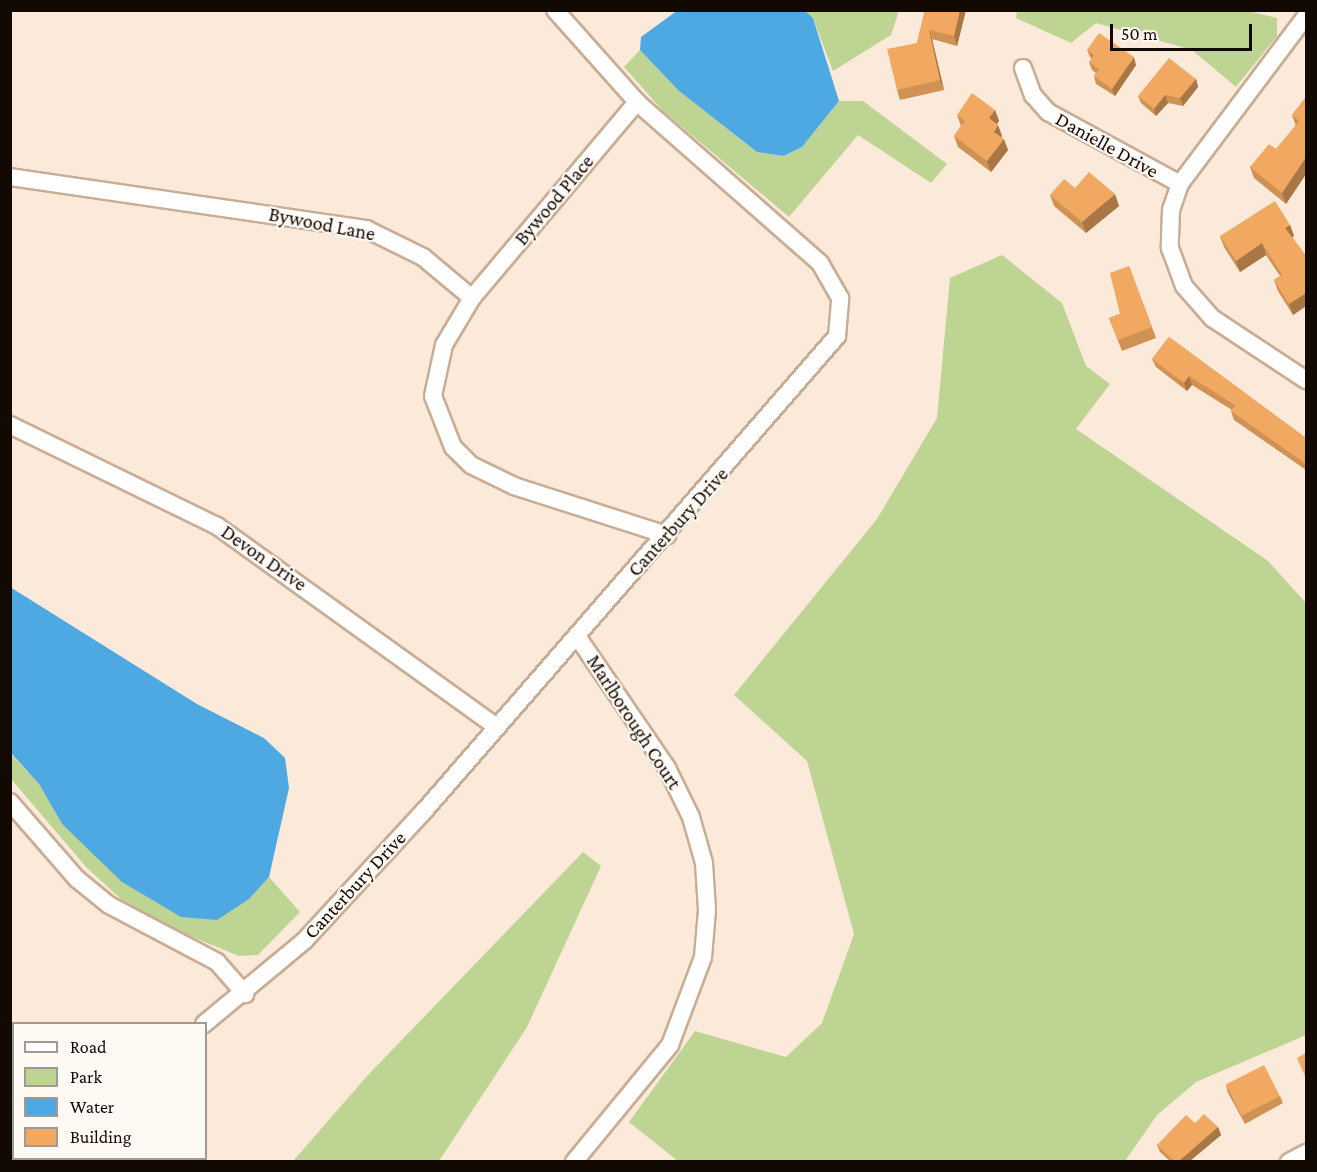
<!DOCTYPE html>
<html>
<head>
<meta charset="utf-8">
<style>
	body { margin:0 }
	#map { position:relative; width:1317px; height:1172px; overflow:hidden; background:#fbeada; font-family:"Crimson Pro",serif }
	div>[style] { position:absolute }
	.green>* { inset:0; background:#bdd493 }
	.water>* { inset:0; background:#4ea9e3 }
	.roads { filter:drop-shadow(2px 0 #c8ad94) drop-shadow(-2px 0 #c8ad94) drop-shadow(0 2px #c8ad94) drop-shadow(0 -2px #c8ad94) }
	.street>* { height:16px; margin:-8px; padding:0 8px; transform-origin:8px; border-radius:8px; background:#fff }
	.wall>* { inset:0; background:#cf9154 }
	.shaded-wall>* { inset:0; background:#a97645 }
	.building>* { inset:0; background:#f1a962; transform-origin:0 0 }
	span { translate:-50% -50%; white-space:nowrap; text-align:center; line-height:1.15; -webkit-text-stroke:4.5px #fff9f4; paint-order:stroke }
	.street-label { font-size:20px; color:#120903 }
	.frame { position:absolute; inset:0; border:12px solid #120903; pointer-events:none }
	.legend { position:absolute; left:12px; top:1022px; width:195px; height:138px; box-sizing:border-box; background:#fff9f4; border:2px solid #a09994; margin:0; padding:8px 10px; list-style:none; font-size:18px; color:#120903 }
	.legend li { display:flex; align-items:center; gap:12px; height:30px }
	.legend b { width:30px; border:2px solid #a09994 }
	.scale { position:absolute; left:1110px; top:24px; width:142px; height:27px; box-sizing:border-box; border:3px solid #120903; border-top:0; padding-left:8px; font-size:18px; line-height:21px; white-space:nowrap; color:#120903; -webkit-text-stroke:4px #fff9f4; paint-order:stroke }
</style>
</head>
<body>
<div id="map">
	<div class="green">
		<i style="clip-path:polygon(1017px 10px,1248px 11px,1277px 18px,1277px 36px,1236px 87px,1192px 50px,1096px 23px,1071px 43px,1016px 18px)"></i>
		<i style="clip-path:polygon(805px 11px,899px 11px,891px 35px,833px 71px,813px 18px)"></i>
		<i style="clip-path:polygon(640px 50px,679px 91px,757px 152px,785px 156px,802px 147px,839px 101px,863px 101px,947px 164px,931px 183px,858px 135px,789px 217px,663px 111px,624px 67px)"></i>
		<i style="clip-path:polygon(1002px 255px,1062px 303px,1086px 366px,1110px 384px,1076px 429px,1268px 561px,1306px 603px,1306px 1035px,1196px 1082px,1157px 1115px,1125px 1161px,678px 1161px,629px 1122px,695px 1031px,786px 1057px,822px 1023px,854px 934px,807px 761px,734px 695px,877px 519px,937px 418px,950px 278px)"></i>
		<i style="clip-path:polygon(10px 753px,39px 784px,62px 824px,248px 899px,269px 877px,300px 912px,258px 955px,239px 956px,178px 931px,122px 900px,87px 868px,11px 779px)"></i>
		<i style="clip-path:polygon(583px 852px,601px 866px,527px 1027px,439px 1161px,293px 1161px,368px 1075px)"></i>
	</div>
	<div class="water">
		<i style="clip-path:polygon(678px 10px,805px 11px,813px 18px,839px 101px,802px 147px,784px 156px,757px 152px,679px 91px,640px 50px,641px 37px)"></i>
		<i style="clip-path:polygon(10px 587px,197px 704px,264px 738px,285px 758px,289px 788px,269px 877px,249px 899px,217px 920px,181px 917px,122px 882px,62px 824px,39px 784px,11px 753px)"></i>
	</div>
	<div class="roads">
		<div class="street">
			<i style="left:1306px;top:16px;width:210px;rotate:126.9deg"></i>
			<i style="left:1180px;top:184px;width:28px;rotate:109deg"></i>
			<i style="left:1171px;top:210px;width:38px;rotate:92deg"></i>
			<i style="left:1170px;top:248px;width:40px;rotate:69.8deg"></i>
			<i style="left:1184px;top:286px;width:43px;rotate:48.8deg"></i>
			<i style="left:1212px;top:318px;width:113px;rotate:33.4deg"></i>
			<i style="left:1023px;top:68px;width:29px;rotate:70deg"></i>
			<i style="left:1033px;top:95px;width:23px;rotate:49deg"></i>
			<i style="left:1048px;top:112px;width:150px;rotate:28.6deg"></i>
			<i style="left:637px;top:102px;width:256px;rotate:130.1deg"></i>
			<i style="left:472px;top:298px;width:55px;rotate:120.8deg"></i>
			<i style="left:444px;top:345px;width:52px;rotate:102.2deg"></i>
			<i style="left:433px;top:396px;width:55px;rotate:68.6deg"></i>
			<i style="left:453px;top:447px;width:25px;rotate:45deg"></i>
			<i style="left:471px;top:465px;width:48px;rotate:26deg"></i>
			<i style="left:514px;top:486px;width:161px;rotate:17.8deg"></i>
			<i style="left:10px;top:177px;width:360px;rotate:8.3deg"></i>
			<i style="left:366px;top:229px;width:64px;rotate:26.2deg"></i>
			<i style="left:423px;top:257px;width:64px;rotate:39.9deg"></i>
			<i style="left:10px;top:425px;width:230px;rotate:26deg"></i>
			<i style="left:217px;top:526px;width:345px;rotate:35.7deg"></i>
			<i style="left:10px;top:802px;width:102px;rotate:49deg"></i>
			<i style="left:77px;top:879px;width:41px;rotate:39.1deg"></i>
			<i style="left:109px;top:905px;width:122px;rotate:27.8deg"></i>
			<i style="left:217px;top:962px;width:43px;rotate:48.8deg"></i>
			<i style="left:204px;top:1024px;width:131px;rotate:-39.7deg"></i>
			<i style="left:305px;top:940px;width:177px;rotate:-47.3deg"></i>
			<i style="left:425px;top:810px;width:628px;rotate:-49deg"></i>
			<i style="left:837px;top:336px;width:38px;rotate:-85deg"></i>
			<i style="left:840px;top:298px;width:40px;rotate:-119.7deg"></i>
			<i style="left:820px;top:263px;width:244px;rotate:-138.7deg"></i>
			<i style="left:637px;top:102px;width:123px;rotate:-131.7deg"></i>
			<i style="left:42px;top:1162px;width:5px;rotate:-53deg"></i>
			<i style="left:574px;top:1162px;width:151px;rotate:-50.6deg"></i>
			<i style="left:670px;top:1045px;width:94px;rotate:-69.4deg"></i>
			<i style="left:703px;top:957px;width:47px;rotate:-85.1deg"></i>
			<i style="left:707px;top:910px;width:47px;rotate:-93.7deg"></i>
			<i style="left:704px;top:863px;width:48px;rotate:-105.8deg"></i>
			<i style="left:691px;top:817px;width:55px;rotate:-116.1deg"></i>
			<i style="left:667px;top:768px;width:160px;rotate:-124.3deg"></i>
			<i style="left:1289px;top:1162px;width:19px;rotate:-28deg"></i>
		</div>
	</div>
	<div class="wall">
		<i style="clip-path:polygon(925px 10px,966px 10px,957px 46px,932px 39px,944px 90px,900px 100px,897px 90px,917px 43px)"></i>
		<i style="clip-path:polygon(1087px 50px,1136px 65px,1115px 96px,1096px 84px,1094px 76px,1096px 73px,1092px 70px,1089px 62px,1092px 59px,1090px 57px)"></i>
		<i style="clip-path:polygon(1196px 79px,1198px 87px,1183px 106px,1168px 103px,1156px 116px,1141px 103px,1138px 96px)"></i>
		<i style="clip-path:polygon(1306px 97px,1306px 174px,1286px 204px,1254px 178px,1250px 167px,1276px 149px,1296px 126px,1292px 115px)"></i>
		<i style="clip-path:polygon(995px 110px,999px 121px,997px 124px,1002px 136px,1001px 138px,1008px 150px,991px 172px,958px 147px,954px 136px,961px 126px,957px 115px)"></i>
		<i style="clip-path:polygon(1075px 188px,1119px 206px,1086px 233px,1054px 206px,1050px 195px)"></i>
		<i style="clip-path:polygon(1290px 225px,1294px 236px,1292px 237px,1306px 256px,1306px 306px,1293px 315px,1278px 291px,1274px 280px,1280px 276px,1266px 255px,1240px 272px,1224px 247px,1220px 236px)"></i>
		<i style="clip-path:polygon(1129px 266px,1156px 338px,1122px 351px,1109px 318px,1120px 314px)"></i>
		<i style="clip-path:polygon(1169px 337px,1306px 438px,1306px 470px,1234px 420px,1231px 411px,1232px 410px,1192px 385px,1187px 391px,1156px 367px,1152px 359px)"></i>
		<i style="clip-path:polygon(1226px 1085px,1280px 1096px,1283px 1103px,1245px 1124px,1228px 1093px)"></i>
		<i style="clip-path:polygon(1195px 1123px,1218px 1127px,1221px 1135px,1190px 1161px,1170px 1161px,1160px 1152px,1157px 1145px)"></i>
	</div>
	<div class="shaded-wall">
		<i style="clip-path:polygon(960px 10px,966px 10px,957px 46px,954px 36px)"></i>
		<i style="clip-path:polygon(929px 30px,932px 39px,944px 90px,940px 80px)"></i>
		<i style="clip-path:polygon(1134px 57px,1136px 65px,1115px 96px,1112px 89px)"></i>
		<i style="clip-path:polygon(1196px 79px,1198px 87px,1183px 106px,1180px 98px)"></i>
		<i style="clip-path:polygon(1165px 95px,1168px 103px,1156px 116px,1154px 109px)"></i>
		<i style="clip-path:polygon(995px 110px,999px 121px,993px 129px,989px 118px)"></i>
		<i style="clip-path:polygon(998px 125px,1002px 136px,998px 143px,994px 132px)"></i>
		<i style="clip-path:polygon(1004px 139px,1008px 150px,991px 172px,987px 161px)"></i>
		<i style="clip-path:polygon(1306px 157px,1306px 174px,1286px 204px,1282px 193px)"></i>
		<i style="clip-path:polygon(1115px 194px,1119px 206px,1086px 233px,1082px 222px)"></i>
		<i style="clip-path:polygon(1290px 225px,1294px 236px,1289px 239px,1285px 228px)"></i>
		<i style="clip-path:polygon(1262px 243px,1266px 255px,1240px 272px,1236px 261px)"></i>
		<i style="clip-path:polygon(1306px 293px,1306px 306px,1293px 315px,1289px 304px)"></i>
		<i style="clip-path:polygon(1189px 376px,1192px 385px,1187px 391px,1184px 383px)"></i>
		<i style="clip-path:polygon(1218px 1127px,1221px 1135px,1190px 1161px,1179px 1161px)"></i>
	</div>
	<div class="building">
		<i style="clip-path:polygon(925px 10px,960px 10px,954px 36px,929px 30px,940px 80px,897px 90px,887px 49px,917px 43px)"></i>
		<i style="clip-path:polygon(1099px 33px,1134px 57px,1112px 89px,1094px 76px,1099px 69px,1089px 62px,1094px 55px,1087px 50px)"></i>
		<i style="clip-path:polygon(1169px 58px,1196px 79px,1180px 98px,1165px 95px,1154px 109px,1138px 96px)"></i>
		<i style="clip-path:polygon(972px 93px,995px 110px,989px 118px,998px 125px,994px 132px,1004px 139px,987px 161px,954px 136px,965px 121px,957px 115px)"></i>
		<i style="clip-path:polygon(1306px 97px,1306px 157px,1282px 193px,1250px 167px,1269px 144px,1276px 149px,1299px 121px,1292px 115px)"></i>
		<i style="clip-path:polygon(1089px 172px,1115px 194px,1082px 222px,1050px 195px,1064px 179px,1075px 188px)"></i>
		<i style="clip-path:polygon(1275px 201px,1290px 225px,1285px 228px,1306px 256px,1306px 293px,1289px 304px,1274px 280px,1282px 275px,1262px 243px,1236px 261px,1220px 236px)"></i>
		<i style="clip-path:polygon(1129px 266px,1152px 327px,1118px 340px,1109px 318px,1120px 314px,1110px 273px)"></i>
		<i style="clip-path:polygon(1169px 337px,1306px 438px,1306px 464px,1231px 411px,1235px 405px,1189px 376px,1184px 383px,1152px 359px)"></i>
		<i style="clip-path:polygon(1306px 1053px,1306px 1075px,1305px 1076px,1297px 1058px)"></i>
		<i style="left:1264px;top:1065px;width:35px;height:43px;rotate:63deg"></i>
		<i style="clip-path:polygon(1204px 1114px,1218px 1127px,1179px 1161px,1174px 1161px,1157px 1145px,1186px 1115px,1195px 1123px)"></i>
	</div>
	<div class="street-label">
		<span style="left:1107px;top:145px;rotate:29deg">Danielle Drive</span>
		<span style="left:554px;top:200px;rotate:-50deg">Bywood Place</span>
		<span style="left:322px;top:224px;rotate:11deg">Bywood Lane</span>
		<span style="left:678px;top:522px;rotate:-48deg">Canterbury Drive</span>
		<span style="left:264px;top:558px;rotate:35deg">Devon Drive</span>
		<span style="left:634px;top:722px;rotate:57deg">Marlborough Court</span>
		<span style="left:355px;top:885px;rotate:-47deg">Canterbury Drive</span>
	</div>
	<div class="frame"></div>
	<ul class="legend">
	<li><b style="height:8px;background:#fff"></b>Road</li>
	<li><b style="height:16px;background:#bdd493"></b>Park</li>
	<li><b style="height:16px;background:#4ea9e3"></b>Water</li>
	<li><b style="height:16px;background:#f1a962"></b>Building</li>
	</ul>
	<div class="scale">50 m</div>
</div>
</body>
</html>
